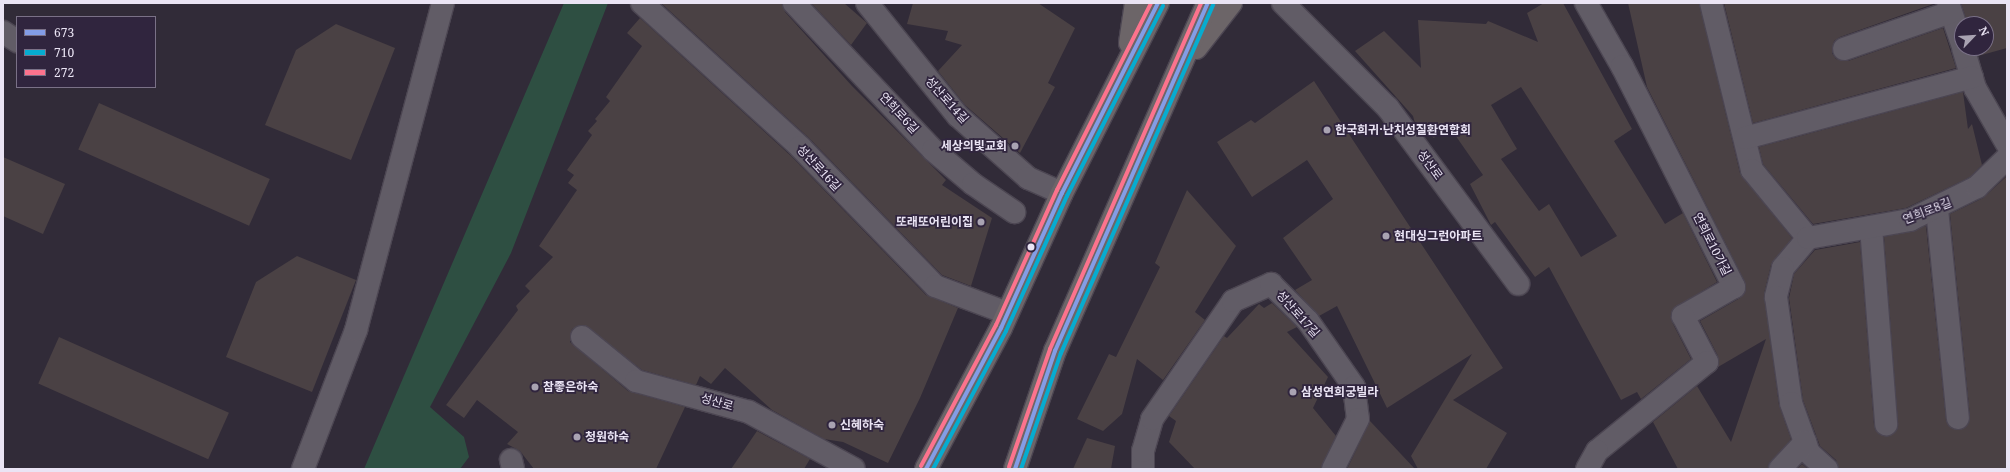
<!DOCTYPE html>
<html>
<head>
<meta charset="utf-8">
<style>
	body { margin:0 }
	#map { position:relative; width:2010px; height:472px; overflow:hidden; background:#312b38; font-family:"Noto Serif","Noto Sans KR",serif }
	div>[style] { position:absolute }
	.green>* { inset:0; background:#2e4f42 }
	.building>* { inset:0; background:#4a4144; transform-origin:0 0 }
	.roads { filter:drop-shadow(1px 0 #4c4652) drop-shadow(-1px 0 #4c4652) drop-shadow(0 1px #4c4652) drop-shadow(0 -1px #4c4652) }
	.minor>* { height:22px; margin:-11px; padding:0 11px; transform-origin:11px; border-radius:11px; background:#615c66 }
	.major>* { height:22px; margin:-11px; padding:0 11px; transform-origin:11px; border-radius:11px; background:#6c6568 }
	.bus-1>* { height:4px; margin:-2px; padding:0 2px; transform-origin:2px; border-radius:2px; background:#839de6 }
	.bus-2>* { height:4px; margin:-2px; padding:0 2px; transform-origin:2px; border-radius:2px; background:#06acd0 }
	.bus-3>* { height:4px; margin:-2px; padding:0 2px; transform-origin:2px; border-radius:2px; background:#fc738d }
	.dots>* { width:11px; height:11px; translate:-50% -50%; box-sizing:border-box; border:2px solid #30253e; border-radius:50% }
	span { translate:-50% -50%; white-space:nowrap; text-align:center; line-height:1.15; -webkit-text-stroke:3.5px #30253e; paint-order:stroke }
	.street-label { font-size:12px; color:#eae4f4 }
	.poi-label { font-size:12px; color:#eae4f4; font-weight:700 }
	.left { translate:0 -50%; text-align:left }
	.right { translate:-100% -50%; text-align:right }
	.frame { position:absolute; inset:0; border:4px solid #eae4f4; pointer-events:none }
	.legend { position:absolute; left:16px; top:16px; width:140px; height:72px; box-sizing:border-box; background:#30253e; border:1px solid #7a7187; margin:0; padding:5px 7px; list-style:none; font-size:12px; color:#eae4f4 }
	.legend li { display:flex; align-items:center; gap:8px; height:20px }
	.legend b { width:20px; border:1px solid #7a7187 }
	.north { position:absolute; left:1954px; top:16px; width:40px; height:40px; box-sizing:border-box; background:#30253e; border:1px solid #7a7187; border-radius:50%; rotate:65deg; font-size:11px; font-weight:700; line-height:16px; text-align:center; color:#eae4f4 }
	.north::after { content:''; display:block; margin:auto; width:14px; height:18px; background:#a9a3b2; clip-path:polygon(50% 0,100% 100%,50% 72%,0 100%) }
</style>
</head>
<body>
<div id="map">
	<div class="green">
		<i style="clip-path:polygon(564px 3px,608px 3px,511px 253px,430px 407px,464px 437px,469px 457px,460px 469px,364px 469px)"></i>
	</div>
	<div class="building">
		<i style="clip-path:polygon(661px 3px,782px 3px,785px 12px,852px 86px,946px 180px,942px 185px,992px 218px,971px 286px,942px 275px,809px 138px)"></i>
		<i style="clip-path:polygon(811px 3px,844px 3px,867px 23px,851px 45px)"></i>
		<i style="clip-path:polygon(913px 3px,1038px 3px,1075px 28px,1048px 83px,1055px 87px,1020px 153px,965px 105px,938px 71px,962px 45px,945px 40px,948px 31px,907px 24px)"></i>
		<i style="clip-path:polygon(evenodd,1544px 3px,1563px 3px,1632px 129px,1614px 141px,1665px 224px,1683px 213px,1717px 282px,1673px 309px,1672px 322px,1691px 359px,1641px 399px,1637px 392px,1621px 400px,1549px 267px,1535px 277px,1495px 222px,1491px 225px,1470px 184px,1483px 175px,1446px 122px,1434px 138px,1415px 123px,1413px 116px,1355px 51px,1384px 31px,1421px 68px,1418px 20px,1486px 24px,1488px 21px,1538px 42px,1527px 13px,1544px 3px,1521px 87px,1617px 236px,1581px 257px,1549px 204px,1539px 211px,1501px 159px,1517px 149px,1491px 105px,1521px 87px)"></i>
		<i style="clip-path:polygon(1628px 3px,1699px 3px,1740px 173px,1792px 238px,1771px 265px,1764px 294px,1779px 405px,1791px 439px,1768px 469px,1678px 469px,1653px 422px,1697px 386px,1731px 442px,1766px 339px,1718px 367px,1718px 356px,1700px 321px,1740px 298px,1745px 293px,1745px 282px,1647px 87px)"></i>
		<i style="clip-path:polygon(1724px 3px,1936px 3px,1840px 37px,1834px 41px,1832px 53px,1836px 59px,1848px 61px,1943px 28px,1956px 68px,1753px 123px)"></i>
		<i style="clip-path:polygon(1961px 3px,2007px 3px,2007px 48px,1978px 56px,1976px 48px,1986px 48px,1986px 24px,1968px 24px)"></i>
		<i style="clip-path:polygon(640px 18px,791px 156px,926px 295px,958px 308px,920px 398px,888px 463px,843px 442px,824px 439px,772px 410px,725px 368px,711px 384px,700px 376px,696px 385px,642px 370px,584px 325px,572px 329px,570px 342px,628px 391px,685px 407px,656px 469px,534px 469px,520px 451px,507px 444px,518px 432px,477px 400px,464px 418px,446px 405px,518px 310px,516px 306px,530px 291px,525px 286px,553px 257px,539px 246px,577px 190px,568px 183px,574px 175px,567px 170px,592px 135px,588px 131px,597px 121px,595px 119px,610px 101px,606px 97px,642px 46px,627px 33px)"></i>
		<i style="clip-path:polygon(336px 24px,395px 48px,351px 160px,265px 125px,296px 50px)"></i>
		<i style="clip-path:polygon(1314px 81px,1503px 368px,1453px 400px,1507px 433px,1486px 469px,1418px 469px,1411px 456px,1472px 354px,1387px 408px,1337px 306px,1319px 316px,1295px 290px,1312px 280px,1283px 238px,1333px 199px,1307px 160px,1252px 197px,1217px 142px,1251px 120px,1255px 123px)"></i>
		<i style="clip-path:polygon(1963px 92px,1968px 129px,1972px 124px,1982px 165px,1970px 177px,1906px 208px,1813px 224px,1763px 164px,1759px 147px)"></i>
		<i style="left:99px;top:103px;width:187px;height:51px;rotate:24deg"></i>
		<i style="clip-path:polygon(3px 157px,65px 184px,43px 234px,3px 216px)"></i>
		<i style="clip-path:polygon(2007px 176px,2007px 469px,1839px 469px,1836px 460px,1820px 446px,1803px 400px,1789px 298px,1794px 274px,1815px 250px,1860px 242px,1874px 425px,1880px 435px,1893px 434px,1898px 423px,1884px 237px,1926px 226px,1946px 419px,1953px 429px,1965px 428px,1970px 417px,1950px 214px,1983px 198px)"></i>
		<i style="clip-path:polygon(1187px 190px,1236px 246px,1195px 312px,1205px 320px,1163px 380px,1137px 359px,1122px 414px,1103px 431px,1077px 419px,1109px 354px,1116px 357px,1160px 267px,1155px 263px)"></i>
		<i style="clip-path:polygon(297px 256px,356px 280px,312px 392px,226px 357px,256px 282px)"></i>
		<i style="clip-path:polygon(1272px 303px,1297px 327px,1287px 332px,1328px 377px,1313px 408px,1336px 436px,1321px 469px,1195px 469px,1169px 442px,1176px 421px,1169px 416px,1224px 336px,1227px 338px,1259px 304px,1264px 308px)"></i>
		<i style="left:59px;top:337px;width:186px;height:51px;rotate:24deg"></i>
		<i style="clip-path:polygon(1370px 421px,1415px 469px,1347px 469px)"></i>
		<i style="clip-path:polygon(757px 431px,810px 459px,804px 469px,731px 469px)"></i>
		<i style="clip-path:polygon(1087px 438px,1115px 446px,1111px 469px,1073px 469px)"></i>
		<i style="clip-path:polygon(1802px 464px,1808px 469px,1797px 469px)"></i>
	</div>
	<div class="roads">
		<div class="minor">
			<i style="left:642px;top:3px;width:214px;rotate:42.3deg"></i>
			<i style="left:800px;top:147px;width:194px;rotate:45.8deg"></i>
			<i style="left:935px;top:286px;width:77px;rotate:20.6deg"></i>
			<i style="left:794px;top:3px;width:202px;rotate:46.6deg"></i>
			<i style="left:933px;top:150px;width:52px;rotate:40.4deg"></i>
			<i style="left:973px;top:184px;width:50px;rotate:34.3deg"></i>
			<i style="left:867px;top:3px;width:145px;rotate:51.2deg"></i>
			<i style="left:958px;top:116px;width:94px;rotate:41.5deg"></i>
			<i style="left:1028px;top:178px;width:37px;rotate:24deg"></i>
			<i style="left:1283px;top:3px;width:148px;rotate:45deg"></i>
			<i style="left:1388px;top:108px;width:219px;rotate:53.5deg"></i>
			<i style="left:1586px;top:3px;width:73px;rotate:60.3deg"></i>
			<i style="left:1622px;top:66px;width:248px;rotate:63.1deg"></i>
			<i style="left:1734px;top:287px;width:59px;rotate:150.4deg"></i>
			<i style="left:1683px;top:316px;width:52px;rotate:62.4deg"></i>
			<i style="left:1707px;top:362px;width:141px;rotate:141deg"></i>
			<i style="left:1597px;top:451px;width:21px;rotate:119deg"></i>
			<i style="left:1711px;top:3px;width:172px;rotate:76.2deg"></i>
			<i style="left:1752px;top:170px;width:88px;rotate:50.5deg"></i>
			<i style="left:1948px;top:3px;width:43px;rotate:71.1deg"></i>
			<i style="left:3px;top:32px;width:17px;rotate:33deg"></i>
			<i style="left:1963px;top:48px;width:42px;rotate:73.3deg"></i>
			<i style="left:1975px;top:88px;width:64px;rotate:60.3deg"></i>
			<i style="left:1844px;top:49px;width:113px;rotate:-19.1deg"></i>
			<i style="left:1745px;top:138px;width:235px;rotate:-15deg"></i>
			<i style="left:1937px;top:209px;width:210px;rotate:84.3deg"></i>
			<i style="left:1871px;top:227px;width:198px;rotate:85.6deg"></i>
			<i style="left:1808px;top:238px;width:39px;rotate:130deg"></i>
			<i style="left:1783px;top:268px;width:30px;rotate:104deg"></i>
			<i style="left:1776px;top:297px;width:107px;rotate:81.9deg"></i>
			<i style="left:1791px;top:403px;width:53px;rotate:70.2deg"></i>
			<i style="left:1809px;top:453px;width:24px;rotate:42deg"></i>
			<i style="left:1808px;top:238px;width:104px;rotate:-10deg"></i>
			<i style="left:1910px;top:220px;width:75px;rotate:-26.2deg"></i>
			<i style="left:1977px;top:187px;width:42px;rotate:-44deg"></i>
			<i style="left:582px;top:337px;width:70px;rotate:39.2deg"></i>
			<i style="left:636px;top:381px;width:117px;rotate:15.3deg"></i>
			<i style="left:749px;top:412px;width:119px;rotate:28.5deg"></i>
			<i style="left:511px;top:460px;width:9px;rotate:77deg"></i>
			<i style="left:303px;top:469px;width:149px;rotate:-69.1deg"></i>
			<i style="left:356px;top:330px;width:338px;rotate:-75.1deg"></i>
			<i style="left:1143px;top:469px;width:18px;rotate:-90deg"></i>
			<i style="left:1143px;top:451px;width:33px;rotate:-74deg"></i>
			<i style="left:1152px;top:419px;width:143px;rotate:-55.5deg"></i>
			<i style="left:1233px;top:301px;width:42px;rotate:-24.1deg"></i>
			<i style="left:1271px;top:284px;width:52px;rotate:45deg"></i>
			<i style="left:1308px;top:321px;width:80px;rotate:55.1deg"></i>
			<i style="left:1354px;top:387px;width:32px;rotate:83deg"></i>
			<i style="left:1358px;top:419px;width:56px;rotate:116.6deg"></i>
			<i style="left:1780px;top:469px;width:37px;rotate:-47deg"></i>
		</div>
		<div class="major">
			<i style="left:1130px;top:43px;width:40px;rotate:-81.5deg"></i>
			<i style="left:1196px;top:48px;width:57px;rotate:-52.1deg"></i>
			<i style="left:926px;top:469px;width:160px;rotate:-62deg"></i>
			<i style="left:1001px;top:328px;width:148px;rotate:-65.7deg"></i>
			<i style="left:1062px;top:193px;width:213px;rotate:-63.2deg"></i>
			<i style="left:1015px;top:469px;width:125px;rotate:-71.3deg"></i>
			<i style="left:1055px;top:351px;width:380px;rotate:-66.3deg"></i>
		</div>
	</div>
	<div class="bus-1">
		<i style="left:926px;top:469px;width:160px;rotate:-62deg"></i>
		<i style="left:1001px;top:328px;width:148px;rotate:-65.7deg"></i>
		<i style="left:1062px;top:193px;width:213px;rotate:-63.2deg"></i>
		<i style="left:1015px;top:469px;width:125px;rotate:-71.3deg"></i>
		<i style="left:1055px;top:351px;width:380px;rotate:-66.3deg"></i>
	</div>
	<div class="bus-2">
		<i style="left:933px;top:469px;width:156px;rotate:-62.1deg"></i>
		<i style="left:1006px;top:331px;width:148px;rotate:-65.7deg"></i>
		<i style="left:1067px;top:196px;width:213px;rotate:-63.2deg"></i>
		<i style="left:1021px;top:469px;width:123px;rotate:-71deg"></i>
		<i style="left:1061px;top:353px;width:380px;rotate:-66.4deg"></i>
	</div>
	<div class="bus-3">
		<i style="left:921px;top:466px;width:160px;rotate:-62deg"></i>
		<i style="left:996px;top:325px;width:148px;rotate:-65.7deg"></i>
		<i style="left:1057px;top:190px;width:209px;rotate:-63.3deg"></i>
		<i style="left:1009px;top:467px;width:125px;rotate:-70.8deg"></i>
		<i style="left:1050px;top:349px;width:378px;rotate:-66.4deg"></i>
	</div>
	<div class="dots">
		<i style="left:1327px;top:130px;background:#a9a3b2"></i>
		<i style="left:1015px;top:146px;background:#a9a3b2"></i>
		<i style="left:981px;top:222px;background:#a9a3b2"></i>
		<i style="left:1386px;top:236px;background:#a9a3b2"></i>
		<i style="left:1031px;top:247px;background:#eae4f4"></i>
		<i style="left:535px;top:387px;background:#a9a3b2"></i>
		<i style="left:1293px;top:392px;background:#a9a3b2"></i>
		<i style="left:832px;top:425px;background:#a9a3b2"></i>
		<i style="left:577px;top:437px;background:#a9a3b2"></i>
	</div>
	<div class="street-label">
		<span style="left:947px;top:100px;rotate:48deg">성산로14길</span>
		<span style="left:899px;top:113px;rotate:47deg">연희로6길</span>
		<span style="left:1430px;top:165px;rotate:54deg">성산로</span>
		<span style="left:819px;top:168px;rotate:47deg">성산로16길</span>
		<span style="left:1927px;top:211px;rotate:-21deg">연희로8길</span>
		<span style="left:1712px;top:244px;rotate:63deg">연희로10가길</span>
		<span style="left:1298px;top:314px;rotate:48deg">성산로17길</span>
		<span style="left:717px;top:402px;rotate:16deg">성산로</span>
	</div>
	<div class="poi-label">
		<span class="left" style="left:1335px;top:130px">한국희귀·난치성질환연합회</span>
		<span class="right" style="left:1007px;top:146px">세상의빛교회</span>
		<span class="right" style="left:973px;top:222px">또래또어린이집</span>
		<span class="left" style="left:1394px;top:236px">현대싱그런아파트</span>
		<span class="left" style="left:543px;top:387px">참좋은하숙</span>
		<span class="left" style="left:1301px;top:392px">삼성연희궁빌라</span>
		<span class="left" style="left:840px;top:425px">신혜하숙</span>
		<span class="left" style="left:585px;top:437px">청원하숙</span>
	</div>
	<div class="frame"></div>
	<ul class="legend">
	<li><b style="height:5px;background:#839de6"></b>673</li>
	<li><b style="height:5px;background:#06acd0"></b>710</li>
	<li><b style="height:5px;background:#fc738d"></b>272</li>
	</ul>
	<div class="north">N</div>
</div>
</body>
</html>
